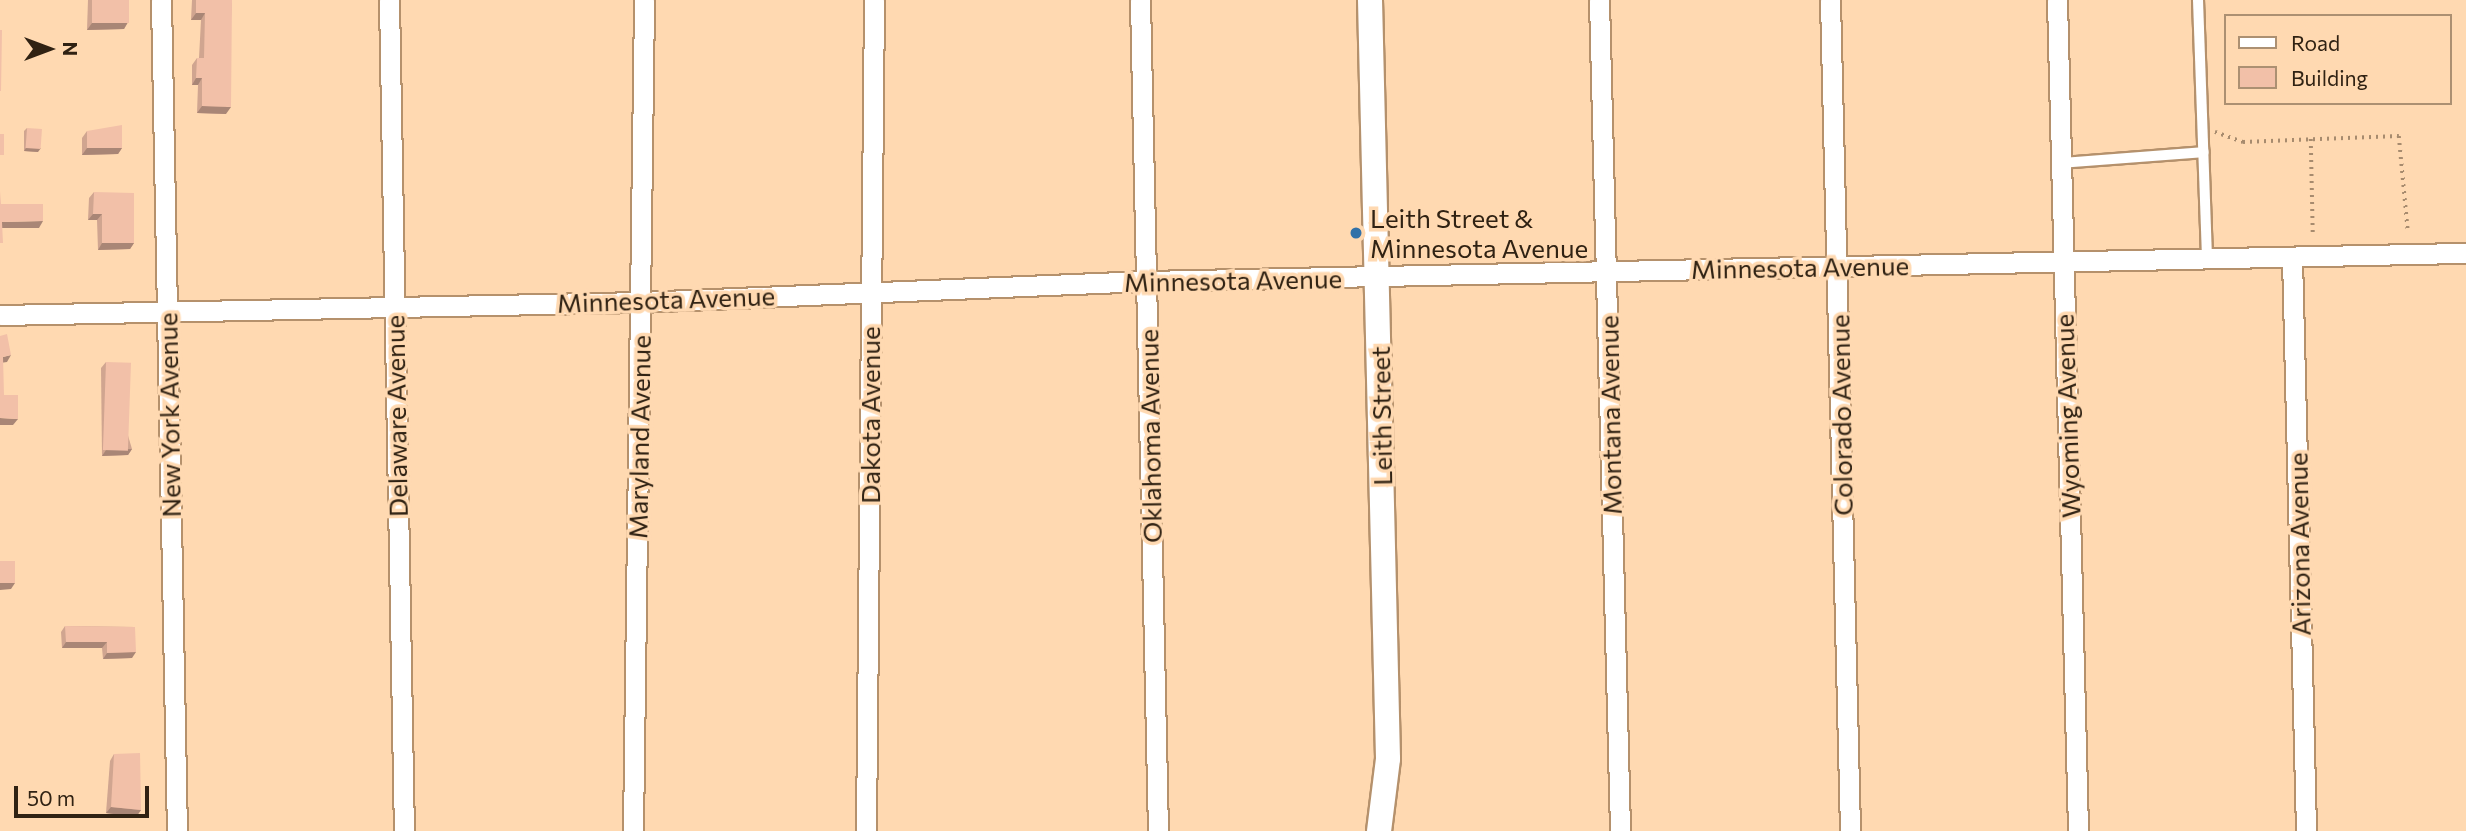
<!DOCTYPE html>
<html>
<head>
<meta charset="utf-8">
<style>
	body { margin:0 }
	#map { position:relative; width:2466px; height:831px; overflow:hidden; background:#ffd9b1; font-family:Commissioner,sans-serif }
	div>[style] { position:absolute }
	.path>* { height:3.5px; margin-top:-1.75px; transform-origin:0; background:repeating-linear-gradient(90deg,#a78b6e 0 2px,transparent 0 7px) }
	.roads { filter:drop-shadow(2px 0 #b5916c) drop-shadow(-2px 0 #b5916c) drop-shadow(0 2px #b5916c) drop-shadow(0 -2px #b5916c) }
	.service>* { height:10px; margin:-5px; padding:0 5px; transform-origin:5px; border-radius:5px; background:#fff }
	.minor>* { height:19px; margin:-9.5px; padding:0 9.5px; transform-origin:9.5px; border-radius:9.5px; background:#fff }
	.tertiary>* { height:24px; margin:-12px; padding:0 12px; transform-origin:12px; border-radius:12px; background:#fff }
	.wall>* { inset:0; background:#d0a590 }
	.shaded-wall>* { inset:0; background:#a98676 }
	.building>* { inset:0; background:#f2c0a8; transform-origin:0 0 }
	.dots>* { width:19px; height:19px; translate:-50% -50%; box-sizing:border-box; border:4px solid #ffd9b1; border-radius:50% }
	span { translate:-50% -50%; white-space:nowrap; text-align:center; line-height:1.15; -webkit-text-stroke:7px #ffd9b1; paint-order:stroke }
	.poi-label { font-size:26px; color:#302213 }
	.left { translate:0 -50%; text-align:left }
	.street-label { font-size:26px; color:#302213 }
	.legend { position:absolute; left:2224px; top:14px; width:228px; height:91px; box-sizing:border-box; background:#ffd9b1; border:2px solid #ac9072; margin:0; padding:9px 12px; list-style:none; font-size:21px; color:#302213 }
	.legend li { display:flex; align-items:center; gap:14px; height:35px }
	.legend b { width:35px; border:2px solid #ac9072 }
	.north { position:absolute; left:14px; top:14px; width:70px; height:70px; -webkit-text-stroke:5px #ffd9b1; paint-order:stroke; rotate:90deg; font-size:19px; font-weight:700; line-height:28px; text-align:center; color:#302213 }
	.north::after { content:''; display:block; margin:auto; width:24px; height:32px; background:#302213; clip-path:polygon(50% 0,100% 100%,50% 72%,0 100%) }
	.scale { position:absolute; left:14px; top:786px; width:135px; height:32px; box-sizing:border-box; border:4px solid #302213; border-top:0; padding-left:9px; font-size:21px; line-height:24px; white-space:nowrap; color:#302213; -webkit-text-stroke:5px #ffd9b1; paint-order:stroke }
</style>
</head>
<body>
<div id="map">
	<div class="path">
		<i style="left:2215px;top:132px;width:30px;rotate:20deg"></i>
		<i style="left:2243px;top:142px;width:156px;rotate:-2.2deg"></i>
		<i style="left:2399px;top:136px;width:95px;rotate:84.6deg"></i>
		<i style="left:2311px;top:139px;width:94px;rotate:88.8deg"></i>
	</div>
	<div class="roads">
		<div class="service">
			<i style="left:2198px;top:0;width:257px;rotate:88deg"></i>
			<i style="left:2061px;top:163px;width:143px;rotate:-4.4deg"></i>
		</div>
		<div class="minor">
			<i style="left:161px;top:0;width:831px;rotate:88.9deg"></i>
			<i style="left:389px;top:0;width:831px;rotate:88.97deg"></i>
			<i style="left:1140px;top:0;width:831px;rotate:88.76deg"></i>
			<i style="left:1599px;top:0;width:831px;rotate:88.55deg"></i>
			<i style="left:1830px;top:0;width:831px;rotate:88.62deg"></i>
			<i style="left:2057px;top:0;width:831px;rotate:88.55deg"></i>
			<i style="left:2292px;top:257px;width:574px;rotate:88.6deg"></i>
			<i style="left:0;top:315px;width:640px;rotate:-1.16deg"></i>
			<i style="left:640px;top:302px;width:506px;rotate:-2.38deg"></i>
			<i style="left:1146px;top:281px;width:1320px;rotate:-1.22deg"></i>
			<i style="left:633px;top:831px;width:831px;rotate:-89.24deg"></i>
			<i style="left:866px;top:831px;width:831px;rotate:-89.45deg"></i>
		</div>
		<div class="tertiary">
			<i style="left:1370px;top:0;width:759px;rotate:88.64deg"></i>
			<i style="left:1388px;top:759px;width:73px;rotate:97.1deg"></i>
		</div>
	</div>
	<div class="wall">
		<i style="clip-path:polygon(88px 0,129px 0,128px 22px,124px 29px,87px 30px)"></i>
		<i style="clip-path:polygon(192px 0,232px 0,226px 114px,197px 113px,198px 85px,192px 85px,192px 65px,197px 58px,199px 58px,201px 20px,191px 20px)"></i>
		<i style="clip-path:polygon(27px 128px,38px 152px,24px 151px,24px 131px)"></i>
		<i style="clip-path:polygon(87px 131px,122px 148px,118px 154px,82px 155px,82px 138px)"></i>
		<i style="clip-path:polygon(94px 192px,134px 243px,130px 249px,98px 250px,97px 220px,88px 220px,89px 198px)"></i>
		<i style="clip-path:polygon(106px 362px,132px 449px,128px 455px,102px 456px,101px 368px)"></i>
		<i style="clip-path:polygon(65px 626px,135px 627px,132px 658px,103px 659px,102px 648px,62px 648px,61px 632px)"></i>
		<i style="clip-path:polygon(114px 754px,141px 810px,136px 817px,106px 813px,110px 761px)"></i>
	</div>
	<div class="shaded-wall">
		<i style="clip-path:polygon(196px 13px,205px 13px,201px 20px,191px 20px)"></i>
		<i style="clip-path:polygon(128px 22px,124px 29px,87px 30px,92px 23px)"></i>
		<i style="clip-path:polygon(196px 78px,202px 78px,198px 85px,192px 85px)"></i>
		<i style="clip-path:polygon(202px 106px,231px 107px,226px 114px,197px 113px)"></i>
		<i style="clip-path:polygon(26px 148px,41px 148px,38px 152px,24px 151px)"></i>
		<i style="clip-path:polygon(87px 148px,122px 148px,118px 154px,82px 155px)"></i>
		<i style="clip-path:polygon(93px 214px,102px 214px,97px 220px,88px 220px)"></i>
		<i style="clip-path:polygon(43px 221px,39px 228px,0 228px,2px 222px)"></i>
		<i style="clip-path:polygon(102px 243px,134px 243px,130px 249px,98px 250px)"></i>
		<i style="clip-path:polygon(11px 355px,7px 362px,0 363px,3px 357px)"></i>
		<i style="clip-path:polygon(0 418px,18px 419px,13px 425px,0 425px)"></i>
		<i style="clip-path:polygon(132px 449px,128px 455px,102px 456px,106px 450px)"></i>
		<i style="clip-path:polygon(0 583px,15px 583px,11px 589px,0 590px)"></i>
		<i style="clip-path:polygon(66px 642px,107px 642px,102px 648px,62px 648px)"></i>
		<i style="clip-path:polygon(136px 652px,132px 658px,103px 659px,107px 653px)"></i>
		<i style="clip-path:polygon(111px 807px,141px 810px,136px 817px,106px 813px)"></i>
	</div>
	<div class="building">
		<i style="left:92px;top:0;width:37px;height:23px"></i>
		<i style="clip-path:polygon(196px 0,232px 0,231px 107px,202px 106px,202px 78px,196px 78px,197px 58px,204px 58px,205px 13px,196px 13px)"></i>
		<i style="clip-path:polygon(0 30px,2px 30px,1px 91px,0 91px)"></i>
		<i style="clip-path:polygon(122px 125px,122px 148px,87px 148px,87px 131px)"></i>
		<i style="left:27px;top:128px;width:15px;height:20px;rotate:4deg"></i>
		<i style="left:0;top:134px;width:4px;height:21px"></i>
		<i style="clip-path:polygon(0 191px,1px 204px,43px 204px,43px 221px,2px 222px,3px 243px,0 243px)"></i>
		<i style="clip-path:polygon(94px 192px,134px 193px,134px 243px,102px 243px,102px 214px,93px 214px)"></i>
		<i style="clip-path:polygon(7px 334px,11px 355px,3px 357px,4px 395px,18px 395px,18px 419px,0 418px,0 336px)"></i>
		<i style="left:106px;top:362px;width:25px;height:88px;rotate:2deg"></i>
		<i style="left:15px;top:561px;width:22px;height:15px;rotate:90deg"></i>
		<i style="clip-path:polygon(65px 626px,135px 627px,136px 652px,107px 653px,107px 642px,66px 642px)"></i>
		<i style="clip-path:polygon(140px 753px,141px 810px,111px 807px,114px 754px)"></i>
	</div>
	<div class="dots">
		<i style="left:1356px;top:233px;background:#3171a8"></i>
	</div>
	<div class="poi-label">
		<span class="left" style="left:1370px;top:233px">Leith Street &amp;<br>Minnesota Avenue</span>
	</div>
	<div class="street-label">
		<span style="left:1800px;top:267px;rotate:-1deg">Minnesota Avenue</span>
		<span style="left:1233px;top:280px;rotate:-1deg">Minnesota Avenue</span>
		<span style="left:666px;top:299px;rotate:-2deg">Minnesota Avenue</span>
		<span style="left:169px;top:415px;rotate:-91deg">New York Avenue</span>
		<span style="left:870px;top:415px;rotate:-90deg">Dakota Avenue</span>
		<span style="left:1610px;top:415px;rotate:-91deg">Montana Avenue</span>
		<span style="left:1841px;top:415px;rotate:-91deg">Colorado Avenue</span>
		<span style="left:396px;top:416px;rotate:-91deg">Delaware Avenue</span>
		<span style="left:1381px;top:416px;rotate:-91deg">Leith Street</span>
		<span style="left:2067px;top:416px;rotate:-92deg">Wyoming Avenue</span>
		<span style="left:1150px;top:436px;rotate:-91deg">Oklahoma Avenue</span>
		<span style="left:639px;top:437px;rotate:-89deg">Maryland Avenue</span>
		<span style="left:2299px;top:544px;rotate:-91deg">Arizona Avenue</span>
	</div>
	<ul class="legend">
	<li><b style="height:9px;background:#fff"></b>Road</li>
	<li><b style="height:19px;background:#f2c0a8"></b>Building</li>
	</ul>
	<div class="north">N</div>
	<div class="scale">50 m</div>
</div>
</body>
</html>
